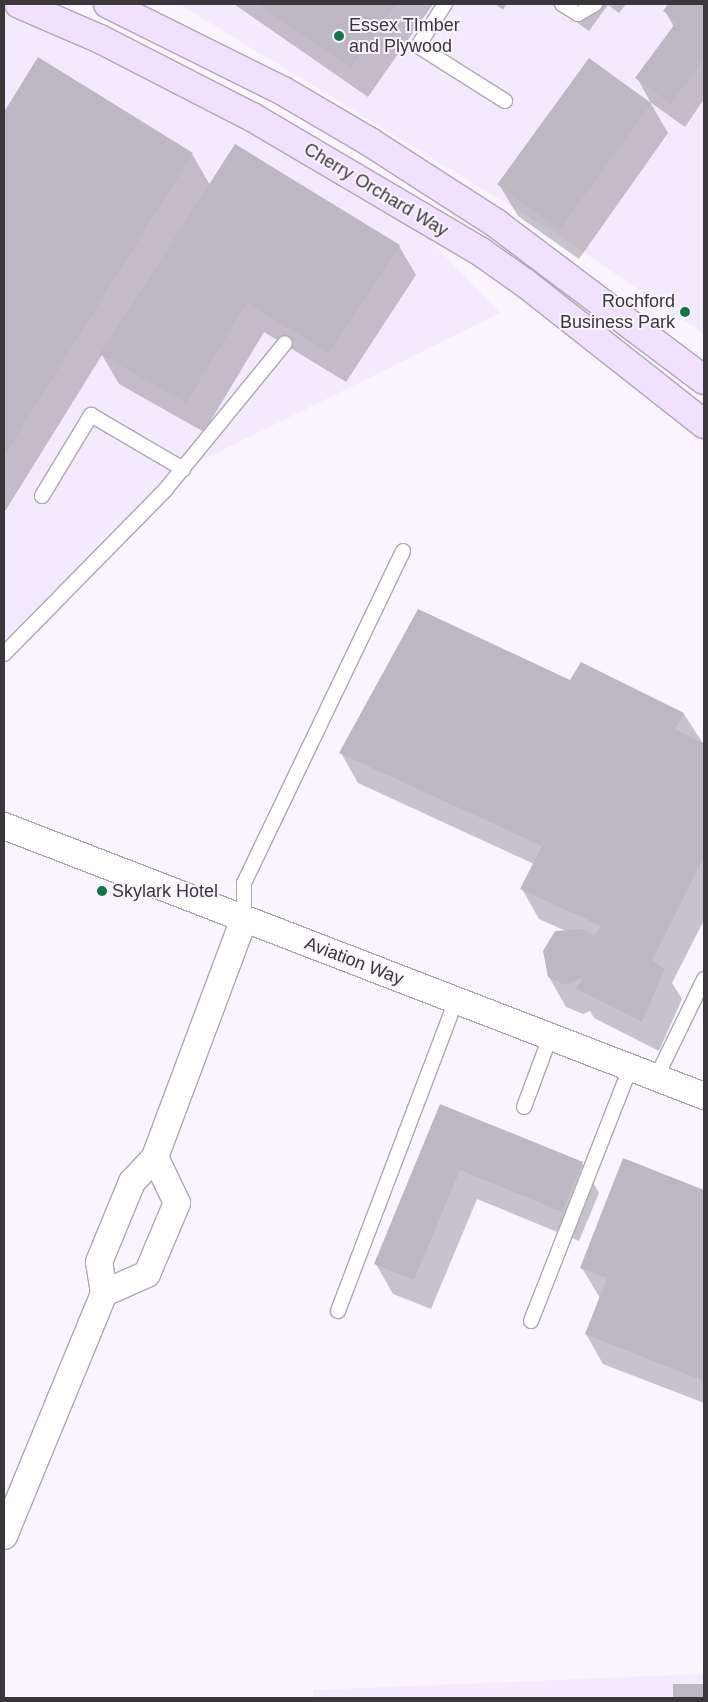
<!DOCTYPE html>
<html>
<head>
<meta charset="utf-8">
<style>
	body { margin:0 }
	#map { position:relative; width:708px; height:1702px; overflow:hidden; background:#f9f4fe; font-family:Arial,sans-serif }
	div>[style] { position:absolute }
	.built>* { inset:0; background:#f4eafd }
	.shadow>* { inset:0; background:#0003 }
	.building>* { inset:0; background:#bdb7c3; transform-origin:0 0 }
	.roads { filter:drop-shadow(1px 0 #aea8b4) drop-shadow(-1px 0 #aea8b4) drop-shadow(0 1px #aea8b4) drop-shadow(0 -1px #aea8b4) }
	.service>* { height:14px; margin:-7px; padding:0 7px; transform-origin:7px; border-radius:7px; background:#fff }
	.minor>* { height:26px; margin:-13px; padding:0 13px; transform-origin:13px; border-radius:13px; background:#fff }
	.secondary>* { height:28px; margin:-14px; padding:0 14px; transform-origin:14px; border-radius:14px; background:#f1e0ff }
	.dots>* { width:14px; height:14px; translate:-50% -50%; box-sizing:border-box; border:2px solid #f9f4fe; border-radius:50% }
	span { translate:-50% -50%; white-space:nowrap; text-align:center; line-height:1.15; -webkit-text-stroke:4px #f9f4fe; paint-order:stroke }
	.poi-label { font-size:18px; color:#3a373c }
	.left { translate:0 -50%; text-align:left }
	.right { translate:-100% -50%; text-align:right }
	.street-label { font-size:18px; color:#3a373c }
	.frame { position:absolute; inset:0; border:5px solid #3a373c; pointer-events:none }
</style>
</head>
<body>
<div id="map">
	<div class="built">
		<i style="clip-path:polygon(179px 4px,704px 4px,704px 334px,561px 237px)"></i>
		<i style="clip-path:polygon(4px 16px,45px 31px,248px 127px,429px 239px,500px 313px,195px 464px,4px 651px)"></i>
		<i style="clip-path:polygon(704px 1674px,704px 1698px,313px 1698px,313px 1690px)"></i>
	</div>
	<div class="shadow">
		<i style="clip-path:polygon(234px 4px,433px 4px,368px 97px)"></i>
		<i style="clip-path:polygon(495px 4px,507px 4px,503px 10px)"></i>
		<i style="clip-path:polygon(551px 4px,626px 4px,619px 13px,608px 5px,589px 31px)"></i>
		<i style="clip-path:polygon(670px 4px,704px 4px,704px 99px,685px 127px,650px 102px,668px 133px,579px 259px,518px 216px,500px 186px,651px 103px,637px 78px,674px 27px,665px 11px)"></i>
		<i style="clip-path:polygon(38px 59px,192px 154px,210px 185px,399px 246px,416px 275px,346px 382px,264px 332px,204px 432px,119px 384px,102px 355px,4px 513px,4px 114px)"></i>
		<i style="clip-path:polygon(570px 682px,684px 714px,704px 745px,704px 920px,672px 983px,682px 999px,659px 1051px,594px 1018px,590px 1011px,583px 1014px,566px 1007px,549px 977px,566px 931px,539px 919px,522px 889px,534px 864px,358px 783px,341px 753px)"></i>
		<i style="clip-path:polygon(441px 1105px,582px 1163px,599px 1193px,579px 1241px,477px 1199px,431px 1309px,393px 1294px,376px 1264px)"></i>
		<i style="clip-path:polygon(624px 1160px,704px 1191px,704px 1403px,603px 1364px,586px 1334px,600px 1298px,582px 1268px)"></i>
	</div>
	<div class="building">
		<i style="clip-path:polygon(258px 4px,396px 4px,351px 68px)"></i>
		<i style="clip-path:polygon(668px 4px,704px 4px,704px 58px,671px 104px,635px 78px,677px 21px,663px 11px)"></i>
		<i style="clip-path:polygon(38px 57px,193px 153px,4px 456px,4px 112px)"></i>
		<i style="left:589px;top:58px;width:77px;height:156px;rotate:36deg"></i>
		<i style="clip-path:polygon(235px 144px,400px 245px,329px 353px,247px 303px,186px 403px,100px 354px)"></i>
		<i style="clip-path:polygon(418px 609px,570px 680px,581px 662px,684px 713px,675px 729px,704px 744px,704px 857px,652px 961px,665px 969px,642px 1022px,576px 989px,582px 978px,565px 985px,548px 977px,543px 951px,555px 931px,582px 929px,594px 936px,601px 926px,520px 889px,542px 846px,339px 753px)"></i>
		<i style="clip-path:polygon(440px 1104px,583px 1162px,562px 1212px,460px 1170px,414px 1280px,374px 1264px)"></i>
		<i style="clip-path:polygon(623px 1158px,704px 1190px,704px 1381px,585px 1334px,607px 1278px,580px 1268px)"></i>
		<i style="left:704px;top:1684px;width:14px;height:31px;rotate:90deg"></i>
	</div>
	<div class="roads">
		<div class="service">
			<i style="left:445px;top:4px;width:50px;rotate:122.7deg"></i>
			<i style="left:418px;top:46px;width:103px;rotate:32.3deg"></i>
			<i style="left:562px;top:4px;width:19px;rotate:32deg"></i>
			<i style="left:578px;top:14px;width:20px;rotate:-30deg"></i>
			<i style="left:42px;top:496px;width:95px;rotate:-58.8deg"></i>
			<i style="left:91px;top:415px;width:107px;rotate:30.4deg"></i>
			<i style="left:4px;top:654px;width:231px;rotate:-45.5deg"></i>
			<i style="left:166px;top:489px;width:188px;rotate:-50.8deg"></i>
			<i style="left:244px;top:919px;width:36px;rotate:-90deg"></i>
			<i style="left:244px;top:883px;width:368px;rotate:-64.4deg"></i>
			<i style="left:656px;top:1078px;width:110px;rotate:-64.1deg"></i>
			<i style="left:524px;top:1107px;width:75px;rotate:-69.6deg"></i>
			<i style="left:338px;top:1311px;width:333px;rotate:-69.2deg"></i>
			<i style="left:531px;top:1321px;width:272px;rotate:-68.6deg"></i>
		</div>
		<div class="minor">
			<i style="left:4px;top:826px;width:750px;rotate:21.09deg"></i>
			<i style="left:104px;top:1293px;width:47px;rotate:-23.8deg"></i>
			<i style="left:147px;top:1274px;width:77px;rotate:-67.1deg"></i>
			<i style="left:177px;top:1203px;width:51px;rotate:-115.6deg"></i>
			<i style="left:4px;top:1536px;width:263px;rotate:-67.6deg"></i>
			<i style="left:104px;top:1293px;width:31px;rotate:-99deg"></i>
			<i style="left:99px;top:1262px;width:87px;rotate:-67.6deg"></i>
			<i style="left:132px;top:1182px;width:34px;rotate:-47deg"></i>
			<i style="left:155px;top:1157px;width:254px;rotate:-69.5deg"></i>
		</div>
		<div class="secondary">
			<i style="left:19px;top:4px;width:88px;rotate:23.4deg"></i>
			<i style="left:100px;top:39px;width:171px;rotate:27.2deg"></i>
			<i style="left:252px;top:117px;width:266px;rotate:30.5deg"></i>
			<i style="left:481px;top:252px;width:54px;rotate:35.2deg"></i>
			<i style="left:525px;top:283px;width:228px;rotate:38.2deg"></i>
			<i style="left:108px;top:4px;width:195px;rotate:26.4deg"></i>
			<i style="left:283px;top:91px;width:101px;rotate:30.4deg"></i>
			<i style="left:370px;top:142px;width:151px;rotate:32.8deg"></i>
			<i style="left:497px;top:224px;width:259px;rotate:37deg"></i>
		</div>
	</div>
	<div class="dots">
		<i style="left:339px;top:36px;background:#13734a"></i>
		<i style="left:685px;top:312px;background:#13734a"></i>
		<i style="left:102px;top:891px;background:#13734a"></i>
	</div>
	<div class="poi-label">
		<span class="left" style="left:349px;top:36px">Essex TImber<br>and Plywood</span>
		<span class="right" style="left:675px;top:312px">Rochford<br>Business Park</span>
		<span class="left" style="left:112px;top:891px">Skylark Hotel</span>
	</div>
	<div class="street-label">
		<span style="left:376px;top:190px;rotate:31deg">Cherry Orchard Way</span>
		<span style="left:354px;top:961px;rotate:21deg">Aviation Way</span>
	</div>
	<div class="frame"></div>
</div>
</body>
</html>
